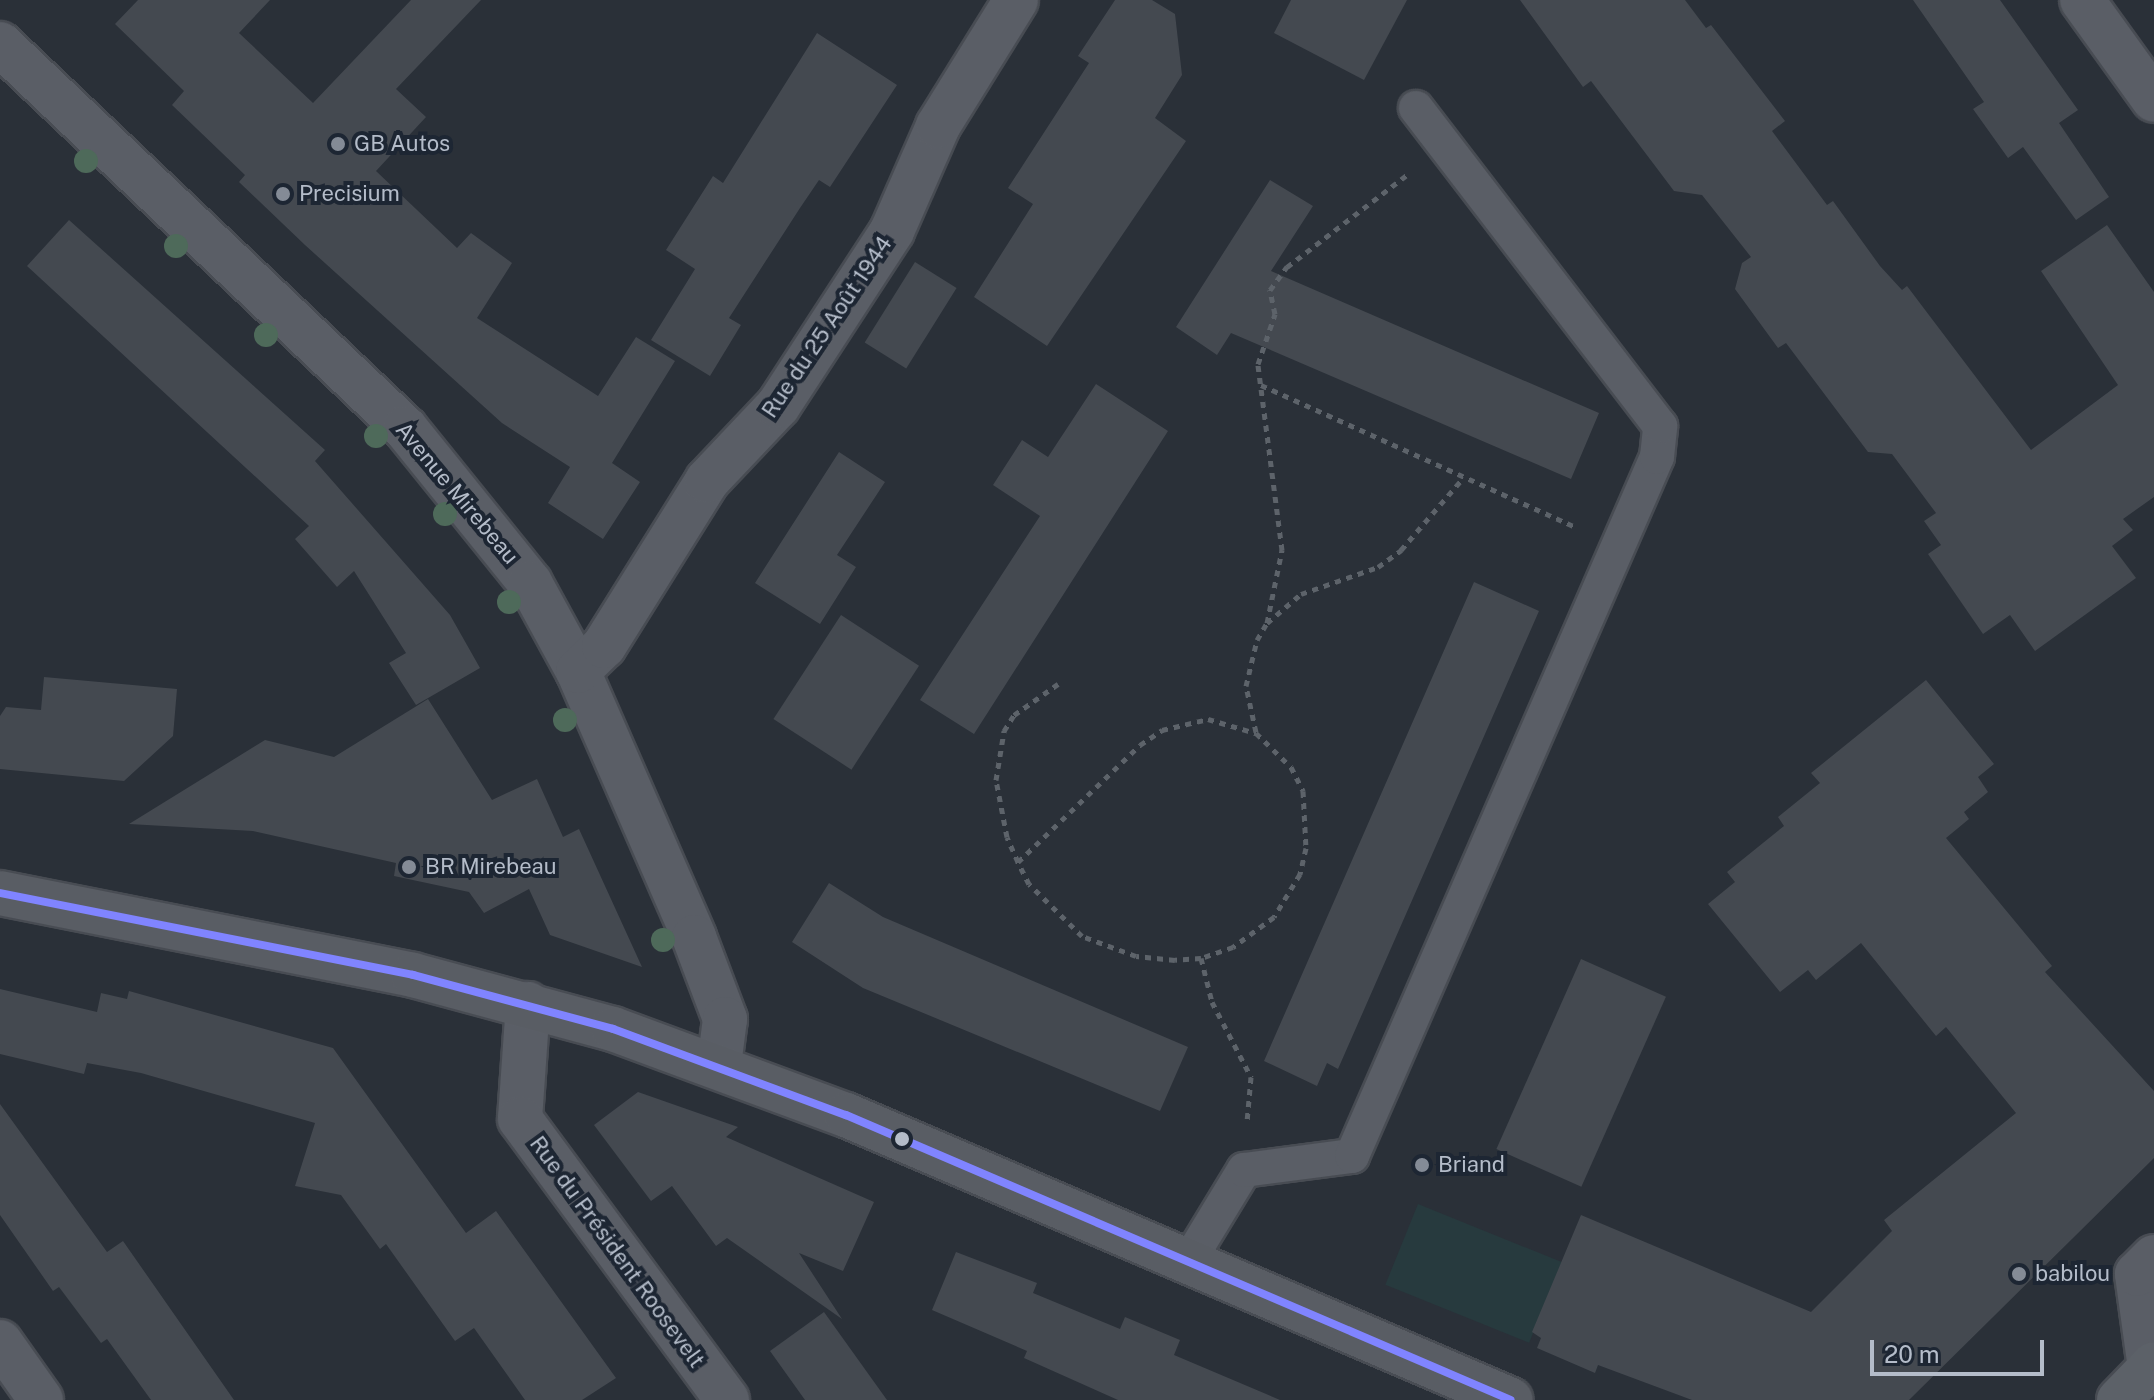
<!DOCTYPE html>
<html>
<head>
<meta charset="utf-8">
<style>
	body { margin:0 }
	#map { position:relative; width:2154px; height:1400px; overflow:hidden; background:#2a3038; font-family:"Public Sans",sans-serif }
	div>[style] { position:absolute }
	.green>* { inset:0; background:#273a3e; transform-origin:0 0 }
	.building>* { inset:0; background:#444950; transform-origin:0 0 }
	.path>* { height:5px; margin-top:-2.5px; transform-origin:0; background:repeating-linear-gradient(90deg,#5d636a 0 6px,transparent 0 12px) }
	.roads { filter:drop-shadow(2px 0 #484c53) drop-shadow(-2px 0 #484c53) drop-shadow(0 2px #484c53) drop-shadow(0 -2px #484c53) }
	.lane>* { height:34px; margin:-17px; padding:0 17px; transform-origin:17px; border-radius:17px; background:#5a5e66 }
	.street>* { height:44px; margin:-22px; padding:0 22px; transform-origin:22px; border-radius:22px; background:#5a5e66 }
	.secondary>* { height:44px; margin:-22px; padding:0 22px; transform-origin:22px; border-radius:22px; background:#595d64 }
	.primary>* { height:44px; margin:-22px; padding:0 22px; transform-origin:22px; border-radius:22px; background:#5c6168 }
	.bus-1>* { height:8px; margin:-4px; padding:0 4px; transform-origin:4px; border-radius:4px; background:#8084ff }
	.trees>* { width:24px; height:24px; margin:-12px; border-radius:50%; background:#4e6a5a }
	.dots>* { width:22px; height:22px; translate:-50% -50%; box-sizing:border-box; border:4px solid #1d2633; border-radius:50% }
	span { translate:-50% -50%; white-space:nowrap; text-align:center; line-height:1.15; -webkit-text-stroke:8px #1d2633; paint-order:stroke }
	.poi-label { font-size:22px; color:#b4bcc9 }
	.left { translate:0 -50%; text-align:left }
	.street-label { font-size:22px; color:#b4bcc9 }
	.scale { position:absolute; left:1870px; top:1340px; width:174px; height:36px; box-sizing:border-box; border:4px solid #b4bcc9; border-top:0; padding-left:10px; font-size:24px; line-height:28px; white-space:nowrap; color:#b4bcc9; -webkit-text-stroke:6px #1d2633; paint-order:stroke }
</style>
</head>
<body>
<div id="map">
	<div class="green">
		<i style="left:1418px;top:1204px;width:155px;height:87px;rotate:22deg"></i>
	</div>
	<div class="building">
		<i style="clip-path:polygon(138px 0,270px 0,239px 33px,313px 103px,411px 0,481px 0,396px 89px,426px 117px,376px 171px,457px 248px,471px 233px,512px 263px,477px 318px,598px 396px,636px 337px,675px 361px,612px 463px,640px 482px,603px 539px,548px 503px,570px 467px,502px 423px,305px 245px,239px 182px,245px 175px,172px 105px,184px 91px,115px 24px)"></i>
		<i style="clip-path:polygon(1115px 0,1152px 0,1175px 14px,1182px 75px,1155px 118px,1186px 141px,1047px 346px,974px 297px,1033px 204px,1008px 188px,1089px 63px,1078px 56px)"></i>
		<i style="clip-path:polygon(1291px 0,1407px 0,1364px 80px,1274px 33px)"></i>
		<i style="clip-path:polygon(1520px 0,1685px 0,1706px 28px,1711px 25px,1785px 121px,1772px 131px,1827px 205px,1833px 201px,1880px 266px,1902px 290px,1907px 286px,2031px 450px,2118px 385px,2041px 271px,2107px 225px,2154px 292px,2154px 497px,2123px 519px,2133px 530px,2112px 546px,2136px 578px,2035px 651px,2010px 615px,1983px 634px,1928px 554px,1941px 545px,1924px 521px,1936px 513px,1892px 454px,1868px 452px,1786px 343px,1778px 348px,1735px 289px,1742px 263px,1751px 257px,1702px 195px,1674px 191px,1591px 81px,1583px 87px)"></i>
		<i style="clip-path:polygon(1913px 0,2000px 0,2078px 110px,2059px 123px,2109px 197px,2076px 220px,2023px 147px,2008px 158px,1973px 109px,1984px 102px)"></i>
		<i style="clip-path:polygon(817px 33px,897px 85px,830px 187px,819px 180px,800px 208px,729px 318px,741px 325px,710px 376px,651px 340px,695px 269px,666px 250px,713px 176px,723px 183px)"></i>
		<i style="clip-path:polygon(1270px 180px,1313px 206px,1271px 271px,1599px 413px,1571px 479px,1231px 333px,1217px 355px,1176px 327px)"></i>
		<i style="clip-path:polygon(69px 220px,325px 450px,315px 461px,450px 615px,480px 668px,416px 705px,389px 663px,406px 653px,354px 571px,337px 587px,295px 539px,309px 526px,27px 266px)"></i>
		<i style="left:915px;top:262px;width:49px;height:95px;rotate:32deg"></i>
		<i style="clip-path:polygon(1096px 384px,1168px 431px,974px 734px,920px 700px,1040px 516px,993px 485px,1022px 440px,1048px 457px)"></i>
		<i style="clip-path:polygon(839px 452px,885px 482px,837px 555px,856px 567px,820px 624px,755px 583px)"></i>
		<i style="clip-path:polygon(1474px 582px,1539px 611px,1338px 1069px,1327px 1063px,1317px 1086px,1264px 1061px)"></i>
		<i style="left:841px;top:615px;width:93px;height:124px;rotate:33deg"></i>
		<i style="clip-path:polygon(44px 677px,177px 689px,173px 736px,124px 781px,0 769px,0 716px,6px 707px,41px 710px)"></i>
		<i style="clip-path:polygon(1926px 680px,1994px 764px,1978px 777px,1988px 792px,1964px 812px,1969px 819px,1946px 838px,2052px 966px,2045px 972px,2154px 1091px,2154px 1158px,1909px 1400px,1692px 1400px,1598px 1365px,1595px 1373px,1537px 1348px,1541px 1338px,1532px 1332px,1581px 1215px,1811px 1312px,1892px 1231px,1884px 1220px,2016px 1113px,1946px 1027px,1936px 1036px,1861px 943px,1816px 980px,1808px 970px,1780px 992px,1708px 904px,1735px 882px,1727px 872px,1784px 826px,1778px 817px,1820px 783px,1811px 773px)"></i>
		<i style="clip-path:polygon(428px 699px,492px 800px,537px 779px,563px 837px,579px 829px,642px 967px,550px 935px,529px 889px,484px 913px,469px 892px,394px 876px,396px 863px,253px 831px,129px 824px,265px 740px,334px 757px)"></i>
		<i style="clip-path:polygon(829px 883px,883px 917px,1188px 1047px,1160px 1111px,863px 988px,792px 942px)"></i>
		<i style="left:1581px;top:959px;width:93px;height:208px;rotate:24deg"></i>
		<i style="clip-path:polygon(0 989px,97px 1012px,101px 993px,127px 999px,129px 991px,333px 1048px,466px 1233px,496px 1211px,616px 1378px,582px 1400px,525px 1400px,474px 1328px,455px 1341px,386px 1244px,380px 1249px,341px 1195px,295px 1186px,315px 1123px,141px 1073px,87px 1063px,84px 1074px,0 1054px)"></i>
		<i style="clip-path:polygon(638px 1092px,738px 1127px,726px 1137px,874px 1202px,843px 1271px,799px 1253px,842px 1319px,727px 1238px,716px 1246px,672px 1186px,651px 1201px,594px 1125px)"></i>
		<i style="clip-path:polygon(0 1104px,107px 1252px,123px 1241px,234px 1400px,151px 1400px,107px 1339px,101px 1343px,59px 1287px,53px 1291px,0 1215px)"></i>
		<i style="clip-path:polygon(956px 1252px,1037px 1283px,1033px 1293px,1120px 1329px,1125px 1317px,1180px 1340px,1174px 1355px,1280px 1400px,1118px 1400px,1024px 1358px,1027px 1351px,932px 1310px)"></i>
		<i style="clip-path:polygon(824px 1312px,887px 1400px,805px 1400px,770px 1351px)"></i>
	</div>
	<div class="path">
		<i style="left:1261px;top:385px;width:347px;rotate:24.3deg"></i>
		<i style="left:1267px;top:623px;width:75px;rotate:-78.4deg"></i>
		<i style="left:1282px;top:550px;width:188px;rotate:-97.4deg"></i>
		<i style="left:1258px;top:364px;width:53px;rotate:-71.2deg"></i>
		<i style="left:1275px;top:314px;width:25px;rotate:-102deg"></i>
		<i style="left:1270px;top:290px;width:29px;rotate:-54deg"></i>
		<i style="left:1287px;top:267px;width:151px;rotate:-37.5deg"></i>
		<i style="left:1256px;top:732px;width:47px;rotate:-102.3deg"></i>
		<i style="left:1246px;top:686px;width:47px;rotate:-76.6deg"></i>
		<i style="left:1257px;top:640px;width:20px;rotate:-60deg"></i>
		<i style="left:1267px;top:623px;width:45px;rotate:-40.5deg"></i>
		<i style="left:1301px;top:594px;width:82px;rotate:-19.3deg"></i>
		<i style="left:1378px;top:567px;width:29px;rotate:-36deg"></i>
		<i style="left:1401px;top:550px;width:96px;rotate:-49.2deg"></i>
		<i style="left:1018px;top:862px;width:169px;rotate:-43.8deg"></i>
		<i style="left:1140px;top:745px;width:27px;rotate:-34deg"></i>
		<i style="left:1162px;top:730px;width:47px;rotate:-13.4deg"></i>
		<i style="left:1208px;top:719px;width:50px;rotate:16.3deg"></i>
		<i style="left:1256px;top:733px;width:49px;rotate:44.2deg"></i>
		<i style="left:1291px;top:767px;width:27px;rotate:63deg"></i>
		<i style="left:1303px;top:791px;width:57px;rotate:87deg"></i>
		<i style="left:1306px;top:848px;width:27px;rotate:103deg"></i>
		<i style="left:1300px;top:874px;width:50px;rotate:121.2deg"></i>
		<i style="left:1274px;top:917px;width:51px;rotate:143.8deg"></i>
		<i style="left:1233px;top:947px;width:34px;rotate:161deg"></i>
		<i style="left:1201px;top:958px;width:26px;rotate:176deg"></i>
		<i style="left:1175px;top:960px;width:39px;rotate:-174deg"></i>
		<i style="left:1136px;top:956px;width:58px;rotate:-159.7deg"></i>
		<i style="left:1082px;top:936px;width:74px;rotate:-135.5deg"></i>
		<i style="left:1029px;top:884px;width:25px;rotate:-117deg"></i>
		<i style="left:1018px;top:862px;width:27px;rotate:-114deg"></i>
		<i style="left:1007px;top:837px;width:58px;rotate:-100.9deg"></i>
		<i style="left:996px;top:780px;width:50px;rotate:-80.7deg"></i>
		<i style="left:1004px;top:731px;width:19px;rotate:-58deg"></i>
		<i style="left:1014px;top:715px;width:54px;rotate:-35.2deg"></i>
		<i style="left:1201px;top:958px;width:45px;rotate:76deg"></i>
		<i style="left:1212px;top:1002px;width:85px;rotate:62.5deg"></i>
		<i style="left:1251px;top:1077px;width:45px;rotate:95.1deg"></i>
	</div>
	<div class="roads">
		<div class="lane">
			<i style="left:1188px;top:1262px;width:108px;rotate:-58.7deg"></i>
			<i style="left:1244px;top:1170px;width:109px;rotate:-7.4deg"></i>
			<i style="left:1352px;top:1156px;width:763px;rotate:-66.43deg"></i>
			<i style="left:1657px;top:457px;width:31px;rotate:-84deg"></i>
			<i style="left:1660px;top:426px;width:401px;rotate:-127.5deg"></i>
		</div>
		<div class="street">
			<i style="left:2082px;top:0;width:123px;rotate:54.2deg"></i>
			<i style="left:0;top:44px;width:558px;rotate:43.48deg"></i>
			<i style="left:405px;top:428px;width:199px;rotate:51.1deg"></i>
			<i style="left:530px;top:583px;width:100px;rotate:61.4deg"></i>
			<i style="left:578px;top:671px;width:290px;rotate:66.4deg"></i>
			<i style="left:694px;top:937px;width:88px;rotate:69.3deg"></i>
			<i style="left:725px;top:1019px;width:46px;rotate:97.4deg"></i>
			<i style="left:578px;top:671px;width:36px;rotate:-44deg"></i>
			<i style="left:604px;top:646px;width:195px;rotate:-58deg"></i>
			<i style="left:707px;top:481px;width:103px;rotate:-46.6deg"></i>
			<i style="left:778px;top:406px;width:209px;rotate:-56.9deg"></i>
			<i style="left:892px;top:231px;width:115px;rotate:-66.3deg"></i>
			<i style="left:938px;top:126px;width:148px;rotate:-58.2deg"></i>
			<i style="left:528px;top:1004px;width:115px;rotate:94deg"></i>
			<i style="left:520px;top:1119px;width:349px;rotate:53.6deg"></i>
			<i style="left:0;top:1342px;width:71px;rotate:54.7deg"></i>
			<i style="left:2150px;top:1368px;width:95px;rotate:-97.9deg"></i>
			<i style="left:2137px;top:1274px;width:24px;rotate:-45deg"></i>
		</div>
		<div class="secondary">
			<i style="left:0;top:893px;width:421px;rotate:11.2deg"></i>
			<i style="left:413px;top:975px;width:207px;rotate:15.1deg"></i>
			<i style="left:613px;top:1029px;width:248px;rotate:20.3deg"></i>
			<i style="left:846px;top:1115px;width:723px;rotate:23.2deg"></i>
		</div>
		<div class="primary">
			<i style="left:2119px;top:1400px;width:50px;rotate:-45.8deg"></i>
		</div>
	</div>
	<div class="bus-1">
		<i style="left:0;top:893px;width:421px;rotate:11.2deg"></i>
		<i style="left:413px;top:975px;width:207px;rotate:15.1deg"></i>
		<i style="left:613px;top:1029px;width:248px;rotate:20.3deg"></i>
		<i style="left:846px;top:1115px;width:723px;rotate:23.2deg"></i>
	</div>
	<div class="trees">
		<i style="left:86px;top:161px"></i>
		<i style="left:176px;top:246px"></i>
		<i style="left:266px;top:335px"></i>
		<i style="left:376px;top:436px"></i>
		<i style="left:445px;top:514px"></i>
		<i style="left:509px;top:602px"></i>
		<i style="left:565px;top:720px"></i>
		<i style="left:663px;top:940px"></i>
	</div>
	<div class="dots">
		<i style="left:338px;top:144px;background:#848b96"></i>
		<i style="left:283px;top:194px;background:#848b96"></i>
		<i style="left:409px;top:867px;background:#848b96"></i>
		<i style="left:902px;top:1139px;background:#b4bcc9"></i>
		<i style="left:1422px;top:1165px;background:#848b96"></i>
		<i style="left:2019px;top:1274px;background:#848b96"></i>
	</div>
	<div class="poi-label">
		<span class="left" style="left:354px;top:144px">GB Autos</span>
		<span class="left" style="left:299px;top:194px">Precisium</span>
		<span class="left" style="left:425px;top:867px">BR Mirebeau</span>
		<span class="left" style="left:1438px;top:1165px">Briand</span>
		<span class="left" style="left:2035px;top:1274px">babilou</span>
	</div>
	<div class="street-label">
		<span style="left:827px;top:327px;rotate:-56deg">Rue du 25 Août 1944</span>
		<span style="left:457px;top:493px;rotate:50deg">Avenue Mirebeau</span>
		<span style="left:617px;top:1252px;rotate:54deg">Rue du Président Roosevelt</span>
	</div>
	<div class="scale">20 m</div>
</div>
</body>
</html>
